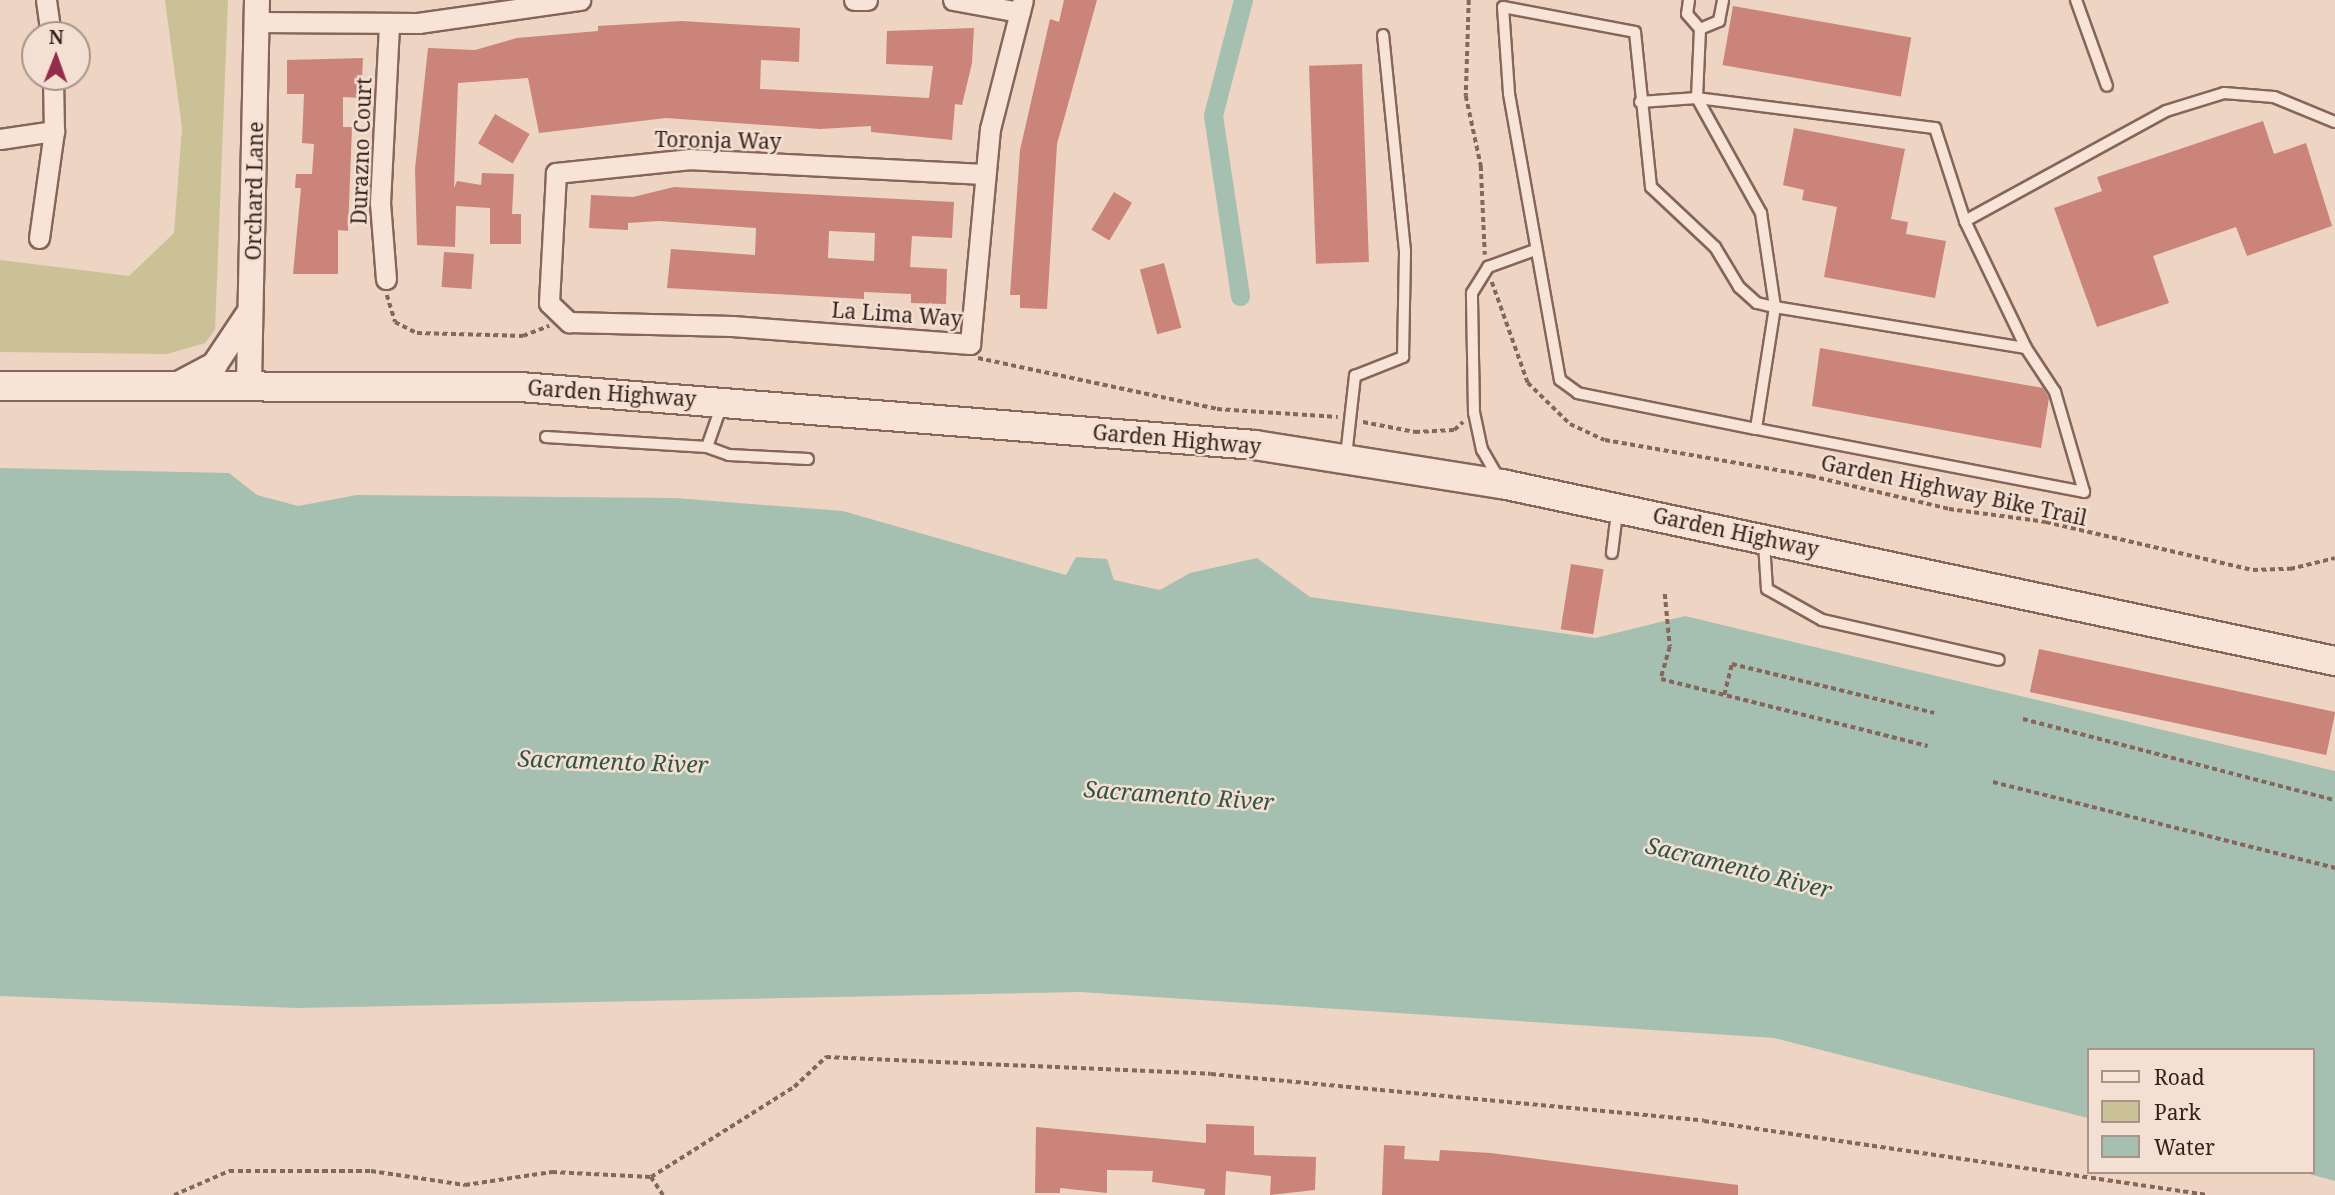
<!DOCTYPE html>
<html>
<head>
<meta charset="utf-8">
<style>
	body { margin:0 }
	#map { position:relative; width:2335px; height:1195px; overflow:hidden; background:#edd4c3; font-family:"Noto Serif",serif }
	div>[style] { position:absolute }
	.green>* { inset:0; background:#cac197 }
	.water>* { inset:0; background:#a5c0b0 }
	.canal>* { height:19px; margin:-9.5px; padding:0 9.5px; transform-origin:9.5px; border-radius:9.5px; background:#a5c0b0 }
	.building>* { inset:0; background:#ca847a; transform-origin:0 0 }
	.path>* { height:3.5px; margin-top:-1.75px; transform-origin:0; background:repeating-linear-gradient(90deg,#86655a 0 5px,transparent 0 8.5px) }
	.roads { filter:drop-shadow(2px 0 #86655a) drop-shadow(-2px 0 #86655a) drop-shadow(0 2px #86655a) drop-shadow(0 -2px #86655a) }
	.service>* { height:10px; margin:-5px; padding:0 5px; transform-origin:5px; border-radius:5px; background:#f8e4d6 }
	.minor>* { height:19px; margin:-9.5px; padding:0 9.5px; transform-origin:9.5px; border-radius:9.5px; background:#f8e4d6 }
	.tertiary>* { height:24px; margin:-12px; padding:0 12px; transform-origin:12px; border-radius:12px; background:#f8e4d6 }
	.secondary>* { height:28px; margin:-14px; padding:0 14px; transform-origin:14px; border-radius:14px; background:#f8e4d6 }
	span { translate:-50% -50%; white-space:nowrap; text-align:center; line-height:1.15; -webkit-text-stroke:5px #f4e0d2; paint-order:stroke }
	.street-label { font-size:21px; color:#37231e }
	.water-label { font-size:23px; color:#2e5648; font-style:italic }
	.legend { position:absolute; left:2087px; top:1048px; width:228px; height:126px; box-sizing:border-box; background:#f4e0d2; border:2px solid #a8948a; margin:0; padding:9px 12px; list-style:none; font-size:21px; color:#37231e }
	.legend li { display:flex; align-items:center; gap:14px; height:35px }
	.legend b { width:35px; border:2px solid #a8948a }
	.north { position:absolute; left:21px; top:21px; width:70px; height:70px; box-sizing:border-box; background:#f4e0d2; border:2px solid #a8948a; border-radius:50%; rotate:1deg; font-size:19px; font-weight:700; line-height:28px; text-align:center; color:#37231e }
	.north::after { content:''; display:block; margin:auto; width:24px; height:32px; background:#942c4b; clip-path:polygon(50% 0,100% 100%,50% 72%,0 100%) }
</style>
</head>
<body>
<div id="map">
	<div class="green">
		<i style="clip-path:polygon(165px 0,228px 0,215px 330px,205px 343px,167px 354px,0 352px,0 260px,129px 276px,174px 233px,182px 128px)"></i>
	</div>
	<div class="water">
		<i style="clip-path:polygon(0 468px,229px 473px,257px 495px,298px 506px,357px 495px,675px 498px,843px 511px,1066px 575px,1076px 557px,1107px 559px,1114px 580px,1160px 590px,1190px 573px,1257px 558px,1310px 597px,1595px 638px,1685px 616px,2335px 771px,2335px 1181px,2301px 1172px,2312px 1172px,2312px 1050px,2088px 1050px,2088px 1118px,1774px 1038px,1080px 992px,296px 1008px,0 996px)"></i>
	</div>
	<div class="canal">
		<i style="left:1240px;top:296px;width:183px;rotate:-98.5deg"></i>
		<i style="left:1213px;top:115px;width:119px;rotate:-75.4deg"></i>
	</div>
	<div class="building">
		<i style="clip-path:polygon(1064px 0,1097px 0,1057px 144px,1047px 309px,1020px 308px,1020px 295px,1010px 295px,1020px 150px,1050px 19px,1059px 22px)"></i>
		<i style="left:1733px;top:6px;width:181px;height:60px;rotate:10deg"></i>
		<i style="clip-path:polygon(681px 21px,800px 28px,799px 62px,761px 60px,760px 89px,929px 98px,933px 66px,886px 64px,887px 31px,974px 28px,972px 63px,962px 105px,955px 104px,952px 140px,871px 132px,871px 126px,820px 129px,666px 118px,539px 133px,528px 78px,458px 83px,454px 188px,457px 181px,481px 185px,482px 173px,514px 174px,512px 214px,521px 214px,521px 244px,490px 244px,490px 208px,456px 206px,455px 247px,417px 245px,415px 169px,428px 48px,475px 50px,517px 38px,598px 31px,598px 26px)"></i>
		<i style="clip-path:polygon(363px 58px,361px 98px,343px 97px,343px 127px,352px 127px,348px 231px,338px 230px,338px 274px,293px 274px,301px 188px,295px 188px,296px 174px,312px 174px,314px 144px,302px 143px,304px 94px,287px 94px,287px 60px)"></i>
		<i style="left:1362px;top:64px;width:198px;height:53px;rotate:88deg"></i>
		<i style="left:495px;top:114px;width:40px;height:34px;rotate:30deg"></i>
		<i style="clip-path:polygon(2263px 121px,2274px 154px,2306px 143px,2332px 226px,2247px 256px,2236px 227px,2153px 256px,2169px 303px,2097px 327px,2054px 208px,2102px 191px,2097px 177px)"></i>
		<i style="clip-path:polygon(1794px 128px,1905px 149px,1891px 219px,1908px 222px,1906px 234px,1946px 241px,1935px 298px,1824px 277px,1837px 207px,1802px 200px,1804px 190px,1783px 185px)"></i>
		<i style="clip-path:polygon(evenodd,674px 187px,954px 202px,952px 238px,912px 236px,910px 267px,947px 269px,946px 304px,911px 303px,911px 294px,864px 292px,864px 299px,667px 288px,671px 249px,755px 255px,756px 228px,659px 221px,628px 223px,628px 230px,589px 228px,591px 195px,633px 197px,674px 187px,829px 231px,875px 233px,874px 261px,828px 258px,829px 231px)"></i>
		<i style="left:1114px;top:192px;width:21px;height:44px;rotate:31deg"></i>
		<i style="left:444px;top:252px;width:30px;height:35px;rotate:4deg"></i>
		<i style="left:1164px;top:263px;width:67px;height:25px;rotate:75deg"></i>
		<i style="clip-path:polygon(1820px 348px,2043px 388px,2049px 398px,2041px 448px,1812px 406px)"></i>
		<i style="left:1571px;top:564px;width:33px;height:66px;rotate:9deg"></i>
		<i style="left:2039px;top:649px;width:303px;height:44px;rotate:12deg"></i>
		<i style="clip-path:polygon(1206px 1124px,1254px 1126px,1254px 1155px,1316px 1157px,1315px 1190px,1270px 1195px,1271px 1176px,1226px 1171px,1225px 1195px,1204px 1195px,1205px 1189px,1152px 1182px,1153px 1171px,1107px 1170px,1107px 1193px,1060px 1188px,1060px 1193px,1035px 1193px,1036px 1127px,1206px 1143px)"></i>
		<i style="clip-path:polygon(1384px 1145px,1405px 1146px,1404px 1159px,1439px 1161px,1440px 1150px,1491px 1153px,1738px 1185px,1738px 1195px,1382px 1195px)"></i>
	</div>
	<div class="path">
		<i style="left:1469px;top:0;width:96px;rotate:91.8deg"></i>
		<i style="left:1466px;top:96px;width:72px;rotate:77.9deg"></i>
		<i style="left:1481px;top:166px;width:89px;rotate:87.4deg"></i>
		<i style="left:1492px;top:282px;width:107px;rotate:70.4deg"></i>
		<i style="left:1528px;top:383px;width:59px;rotate:44.3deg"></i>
		<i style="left:1570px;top:424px;width:38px;rotate:25deg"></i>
		<i style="left:1605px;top:440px;width:209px;rotate:9.9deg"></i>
		<i style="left:1811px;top:476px;width:142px;rotate:13.4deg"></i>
		<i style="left:1949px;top:509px;width:98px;rotate:7.6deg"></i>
		<i style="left:2046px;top:522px;width:212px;rotate:13.1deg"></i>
		<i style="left:2253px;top:570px;width:37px;rotate:-2deg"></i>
		<i style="left:2290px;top:569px;width:46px;rotate:-13.7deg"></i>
		<i style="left:387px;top:295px;width:28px;rotate:73deg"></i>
		<i style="left:395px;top:322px;width:25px;rotate:27deg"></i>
		<i style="left:417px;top:333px;width:106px;rotate:1.6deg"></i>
		<i style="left:523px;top:336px;width:28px;rotate:-21deg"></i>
		<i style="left:978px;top:358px;width:244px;rotate:12deg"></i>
		<i style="left:1217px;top:409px;width:121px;rotate:3.8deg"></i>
		<i style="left:1363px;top:422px;width:53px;rotate:10.9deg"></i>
		<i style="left:1415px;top:432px;width:39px;rotate:-3deg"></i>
		<i style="left:1454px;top:430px;width:12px;rotate:-42deg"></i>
		<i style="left:1665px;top:594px;width:53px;rotate:84.6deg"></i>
		<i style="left:1670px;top:647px;width:33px;rotate:106deg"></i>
		<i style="left:1661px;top:679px;width:275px;rotate:14.1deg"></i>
		<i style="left:1724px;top:695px;width:32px;rotate:-76deg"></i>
		<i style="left:1732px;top:664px;width:208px;rotate:13.6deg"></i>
		<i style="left:2023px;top:719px;width:322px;rotate:14.6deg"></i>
		<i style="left:1993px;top:782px;width:353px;rotate:14.1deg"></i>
		<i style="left:651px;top:1177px;width:22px;rotate:56deg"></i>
		<i style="left:174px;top:1195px;width:60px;rotate:-23.6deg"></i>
		<i style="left:229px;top:1171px;width:142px"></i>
		<i style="left:371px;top:1171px;width:95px;rotate:8.5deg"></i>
		<i style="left:465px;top:1185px;width:88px;rotate:-8.5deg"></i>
		<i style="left:552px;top:1172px;width:99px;rotate:2.9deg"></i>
		<i style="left:651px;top:1177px;width:169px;rotate:-32.2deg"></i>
		<i style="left:794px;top:1087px;width:44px;rotate:-43.2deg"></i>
		<i style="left:826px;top:1057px;width:385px;rotate:2.5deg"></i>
		<i style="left:1211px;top:1074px;width:495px;rotate:5.4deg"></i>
		<i style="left:1704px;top:1121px;width:509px;rotate:8.35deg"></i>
	</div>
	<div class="roads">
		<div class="service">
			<i style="left:1689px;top:0;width:14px;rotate:98deg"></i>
			<i style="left:1687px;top:14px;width:20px;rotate:49deg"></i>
			<i style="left:1700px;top:29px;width:69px;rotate:92.5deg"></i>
			<i style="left:1697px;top:98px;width:240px;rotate:7.2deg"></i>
			<i style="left:1935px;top:128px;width:98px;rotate:72.1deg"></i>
			<i style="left:1965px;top:221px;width:141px;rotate:64.3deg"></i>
			<i style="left:2026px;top:348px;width:53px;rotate:56.6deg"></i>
			<i style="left:2055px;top:392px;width:104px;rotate:73.8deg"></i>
			<i style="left:2084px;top:492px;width:334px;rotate:-169.1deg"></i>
			<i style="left:1756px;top:429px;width:182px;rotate:-168.6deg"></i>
			<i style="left:1578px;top:393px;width:22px;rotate:-144deg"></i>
			<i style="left:1560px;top:380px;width:291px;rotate:-100.1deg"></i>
			<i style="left:1509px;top:93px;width:86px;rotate:-94deg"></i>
			<i style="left:1503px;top:7px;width:134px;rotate:10.7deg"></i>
			<i style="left:1635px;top:32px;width:156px;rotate:84.1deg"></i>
			<i style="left:1651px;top:187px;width:88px;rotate:43.2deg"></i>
			<i style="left:1715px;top:247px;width:47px;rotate:59deg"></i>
			<i style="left:1739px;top:287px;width:24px;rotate:42deg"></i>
			<i style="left:1757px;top:303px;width:18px;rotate:13deg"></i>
			<i style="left:1775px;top:307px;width:123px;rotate:98.9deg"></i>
			<i style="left:2076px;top:0;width:91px;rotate:70.2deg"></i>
			<i style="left:1700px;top:29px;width:21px;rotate:-23deg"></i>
			<i style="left:1719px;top:21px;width:21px;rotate:-79deg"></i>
			<i style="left:1640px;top:102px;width:57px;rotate:-4deg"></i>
			<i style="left:1697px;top:98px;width:132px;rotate:60.9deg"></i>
			<i style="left:1761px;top:213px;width:95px;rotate:81.5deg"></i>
			<i style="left:1775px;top:307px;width:254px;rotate:9.3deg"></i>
			<i style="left:1965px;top:221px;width:229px;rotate:-28.7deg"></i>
			<i style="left:2166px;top:111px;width:61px;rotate:-17.2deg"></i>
			<i style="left:2224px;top:93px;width:50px;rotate:4.6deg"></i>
			<i style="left:2274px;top:97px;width:66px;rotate:22.3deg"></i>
			<i style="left:546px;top:437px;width:161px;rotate:3.6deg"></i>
			<i style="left:707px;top:447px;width:42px;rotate:-70.7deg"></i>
			<i style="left:707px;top:447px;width:23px;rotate:20deg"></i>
			<i style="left:729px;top:455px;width:79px;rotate:2.9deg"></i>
			<i style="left:1346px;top:456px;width:81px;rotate:-83.6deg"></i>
			<i style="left:1355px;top:376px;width:52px;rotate:-21.6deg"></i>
			<i style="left:1403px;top:357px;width:106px;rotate:-88.9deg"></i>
			<i style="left:1405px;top:251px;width:217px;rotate:-95.8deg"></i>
			<i style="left:1499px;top:479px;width:34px;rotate:-120deg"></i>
			<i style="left:1482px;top:450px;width:38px;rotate:-102deg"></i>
			<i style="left:1474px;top:413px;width:120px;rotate:-91deg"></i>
			<i style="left:1472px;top:293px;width:31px;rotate:-58deg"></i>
			<i style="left:1488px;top:267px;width:50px;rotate:-19.9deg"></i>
			<i style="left:1764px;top:543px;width:46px;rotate:86.3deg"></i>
			<i style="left:1767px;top:589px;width:63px;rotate:29.4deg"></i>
			<i style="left:1822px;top:620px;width:181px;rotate:12.7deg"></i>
			<i style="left:1612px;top:553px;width:41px;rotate:-83deg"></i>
		</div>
		<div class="minor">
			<i style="left:46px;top:0;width:35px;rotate:82deg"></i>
			<i style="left:854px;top:0;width:13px"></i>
			<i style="left:953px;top:0;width:68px;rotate:10.2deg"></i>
			<i style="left:257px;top:22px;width:161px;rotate:0.4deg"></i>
			<i style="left:418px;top:23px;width:164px;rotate:-8.1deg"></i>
			<i style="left:0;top:139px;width:55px;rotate:-8.4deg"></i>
			<i style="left:984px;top:174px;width:293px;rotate:-177.1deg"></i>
			<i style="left:691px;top:159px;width:136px;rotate:174.1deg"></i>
			<i style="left:556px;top:173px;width:130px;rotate:93.1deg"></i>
			<i style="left:549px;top:303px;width:28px;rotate:44deg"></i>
			<i style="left:569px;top:322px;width:163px;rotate:1.4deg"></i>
			<i style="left:732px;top:326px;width:239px;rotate:4.3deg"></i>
			<i style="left:970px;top:344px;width:216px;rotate:-84.7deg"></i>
			<i style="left:990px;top:129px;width:133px;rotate:-75.7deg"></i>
			<i style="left:39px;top:238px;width:108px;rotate:-82deg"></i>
			<i style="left:54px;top:131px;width:54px;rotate:-91.1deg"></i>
			<i style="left:386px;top:279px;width:76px;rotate:-94.5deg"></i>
			<i style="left:380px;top:203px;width:178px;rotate:-87.1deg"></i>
		</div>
		<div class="tertiary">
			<i style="left:249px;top:382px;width:382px;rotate:-88.8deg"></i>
			<i style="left:180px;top:383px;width:40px;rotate:-28deg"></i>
			<i style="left:215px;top:364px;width:58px;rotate:-56.3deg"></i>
		</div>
		<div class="secondary">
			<i style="left:0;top:386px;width:520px;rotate:0.11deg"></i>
			<i style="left:520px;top:387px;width:737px;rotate:4.51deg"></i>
			<i style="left:1255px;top:445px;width:250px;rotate:9deg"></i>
			<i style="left:1502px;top:484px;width:852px;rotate:12deg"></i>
		</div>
	</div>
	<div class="street-label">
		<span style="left:718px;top:140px;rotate:1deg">Toronja Way</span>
		<span style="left:361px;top:151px;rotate:-88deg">Durazno Court</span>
		<span style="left:254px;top:191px;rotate:-89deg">Orchard Lane</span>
		<span style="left:897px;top:314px;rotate:4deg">La Lima Way</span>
		<span style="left:612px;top:393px;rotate:4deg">Garden Highway</span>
		<span style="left:1177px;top:439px;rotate:5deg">Garden Highway</span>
		<span style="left:1954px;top:490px;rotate:12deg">Garden Highway Bike Trail</span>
		<span style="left:1736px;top:532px;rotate:12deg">Garden Highway</span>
	</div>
	<div class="water-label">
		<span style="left:613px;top:761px;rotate:2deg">Sacramento River</span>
		<span style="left:1179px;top:795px;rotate:4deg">Sacramento River</span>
		<span style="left:1739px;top:867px;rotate:14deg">Sacramento River</span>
	</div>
	<ul class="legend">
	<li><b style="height:9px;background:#f8e4d6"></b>Road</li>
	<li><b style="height:19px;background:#cac197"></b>Park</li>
	<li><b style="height:19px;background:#a5c0b0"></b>Water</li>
	</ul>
	<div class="north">N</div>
</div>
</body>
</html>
